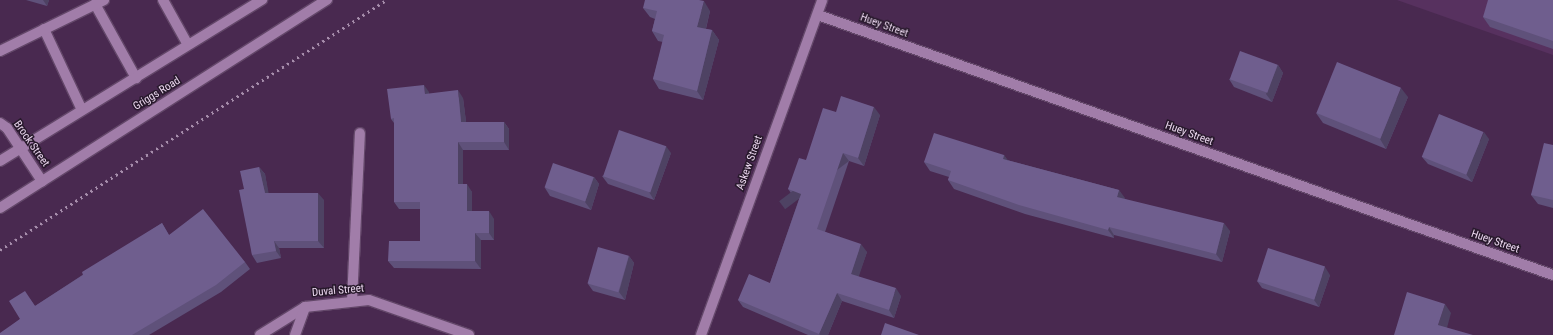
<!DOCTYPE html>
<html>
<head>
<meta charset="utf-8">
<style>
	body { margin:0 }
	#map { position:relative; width:1553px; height:335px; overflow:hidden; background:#492950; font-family:"Roboto Condensed",sans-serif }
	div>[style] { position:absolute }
	.built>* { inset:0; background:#57315f }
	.roads { filter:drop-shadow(1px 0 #634769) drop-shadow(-1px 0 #634769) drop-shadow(0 1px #634769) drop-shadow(0 -1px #634769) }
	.lane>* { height:10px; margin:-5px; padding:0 5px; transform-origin:5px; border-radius:5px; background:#a17da9 }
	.street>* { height:10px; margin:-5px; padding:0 5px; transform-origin:5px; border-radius:5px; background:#a17da9 }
	.secondary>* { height:10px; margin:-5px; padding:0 5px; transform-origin:5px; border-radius:5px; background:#a17da9 }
	.rail>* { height:3px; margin-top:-1.5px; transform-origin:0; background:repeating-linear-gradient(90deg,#a78eac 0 2px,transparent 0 6px) }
	.wall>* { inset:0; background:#5f517a }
	.shaded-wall>* { inset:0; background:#4e4263; transform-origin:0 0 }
	.building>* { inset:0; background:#6f5e8e; transform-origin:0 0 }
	span { translate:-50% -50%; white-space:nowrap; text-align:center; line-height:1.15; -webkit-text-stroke:3px #27192b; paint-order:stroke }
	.street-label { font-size:11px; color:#ead6ee }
</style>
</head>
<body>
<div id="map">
	<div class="built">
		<i style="clip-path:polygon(1397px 0,1553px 0,1553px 55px)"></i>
	</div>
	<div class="roads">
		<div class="lane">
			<i style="left:163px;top:0;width:51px;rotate:60.9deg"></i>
			<i style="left:95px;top:4px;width:85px;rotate:61deg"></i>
			<i style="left:44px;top:29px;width:89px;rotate:64.9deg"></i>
			<i style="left:0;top:51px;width:116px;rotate:-26.1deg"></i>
			<i style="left:352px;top:301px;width:168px;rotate:-87.3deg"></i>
		</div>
		<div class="street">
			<i style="left:818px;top:15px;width:780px;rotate:19.48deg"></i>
			<i style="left:0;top:123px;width:9px;rotate:36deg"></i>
			<i style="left:7px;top:128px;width:64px;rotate:56.6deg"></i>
			<i style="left:260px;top:335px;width:53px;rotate:-31.9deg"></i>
			<i style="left:305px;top:307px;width:64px;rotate:-6.2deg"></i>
			<i style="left:369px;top:300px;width:106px;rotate:19.3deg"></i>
			<i style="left:295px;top:335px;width:30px;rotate:-70deg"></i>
			<i style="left:701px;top:335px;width:356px;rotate:-70.1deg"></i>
		</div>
		<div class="secondary">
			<i style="left:0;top:161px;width:308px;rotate:-31.6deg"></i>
			<i style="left:0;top:208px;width:388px;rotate:-32.5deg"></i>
		</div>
	</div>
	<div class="rail">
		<i style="left:0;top:250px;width:461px;rotate:-32.9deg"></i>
	</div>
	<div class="wall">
		<i style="clip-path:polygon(26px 0,49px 0,47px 6px)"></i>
		<i style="clip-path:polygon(1553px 0,1553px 49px,1490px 27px,1483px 17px)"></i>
		<i style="clip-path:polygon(643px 8px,710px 11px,706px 29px,712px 30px,719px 40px,703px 100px,659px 89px,653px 79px,663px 42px,658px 41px,652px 31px,655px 19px,650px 17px)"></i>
		<i style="clip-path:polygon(1278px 65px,1283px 73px,1272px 102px,1234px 87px,1229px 79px)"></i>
		<i style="clip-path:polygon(429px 92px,429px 94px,463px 98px,466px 122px,504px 122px,509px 129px,509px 150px,463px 150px,463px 184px,472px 192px,472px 211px,494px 219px,494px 240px,481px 240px,481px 269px,394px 268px,388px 261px,420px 241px,420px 209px,399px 209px,394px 202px,394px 123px,391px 119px)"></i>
		<i style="clip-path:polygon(1408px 97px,1386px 149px,1323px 123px,1316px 113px)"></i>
		<i style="clip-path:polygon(836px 112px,880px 115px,864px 166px,849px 161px,825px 232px,867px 252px,858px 277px,901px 296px,894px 318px,842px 301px,828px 335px,808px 335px,743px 307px,738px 300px,770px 283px,799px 199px,794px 197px,788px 189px)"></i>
		<i style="clip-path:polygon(1489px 139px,1472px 182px,1428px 164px,1422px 157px)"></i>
		<i style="clip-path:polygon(1553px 145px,1553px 208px,1538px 204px,1531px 195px)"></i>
		<i style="clip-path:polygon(671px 153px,654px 200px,608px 184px,602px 176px)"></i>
		<i style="clip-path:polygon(1004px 155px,1007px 160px,1119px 190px,1124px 199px,1230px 231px,1222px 262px,1114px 235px,1114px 238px,1025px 214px,954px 189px,948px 180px,949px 177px,930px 171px,924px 162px)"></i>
		<i style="clip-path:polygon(259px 167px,265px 174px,268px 193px,324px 200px,324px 248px,279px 248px,281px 258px,257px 263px,252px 255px,244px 189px)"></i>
		<i style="clip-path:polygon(594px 177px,599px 184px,591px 210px,550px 196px,545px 188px)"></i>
		<i style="clip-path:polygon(162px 223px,169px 235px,245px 262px,250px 269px,221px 292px,149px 335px,0 335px,20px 319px,30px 299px,35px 306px)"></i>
		<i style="clip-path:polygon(629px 256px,634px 263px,625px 300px,593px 291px,588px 284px)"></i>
		<i style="clip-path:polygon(1330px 275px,1319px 307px,1262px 288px,1257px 281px)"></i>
	</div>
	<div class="shaded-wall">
		<i style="clip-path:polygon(43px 0,49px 0,47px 6px)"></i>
		<i style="clip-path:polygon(704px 1px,710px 11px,704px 36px,697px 27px)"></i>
		<i style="clip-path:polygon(712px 30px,719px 40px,703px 100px,697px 91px)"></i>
		<i style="clip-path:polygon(1278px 65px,1283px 73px,1272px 102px,1266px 94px)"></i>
		<i style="clip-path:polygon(424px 85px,429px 92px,430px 102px,425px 94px)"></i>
		<i style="clip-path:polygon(1401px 88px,1408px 97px,1386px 149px,1380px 139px)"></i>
		<i style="clip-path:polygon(458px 90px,463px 98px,467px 129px,461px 122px)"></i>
		<i style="clip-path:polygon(874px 107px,880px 115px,864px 166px,858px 158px)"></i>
		<i style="clip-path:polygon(504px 122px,509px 129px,509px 150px,504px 142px)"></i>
		<i style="clip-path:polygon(1484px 132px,1489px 139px,1472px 182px,1466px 174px)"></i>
		<i style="clip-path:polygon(458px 142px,463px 150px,463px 192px,458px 184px)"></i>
		<i style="clip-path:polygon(666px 146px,671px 153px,654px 200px,649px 192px)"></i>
		<i style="left:843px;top:153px;width:10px;height:80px;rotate:53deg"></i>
		<i style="clip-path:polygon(1004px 155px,1010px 163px,1003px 159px)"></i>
		<i style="clip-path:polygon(259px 167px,265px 174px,270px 200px,265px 193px)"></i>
		<i style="clip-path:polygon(594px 177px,599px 184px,591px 210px,585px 202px)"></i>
		<i style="clip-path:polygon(467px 184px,472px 192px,472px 219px,467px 211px)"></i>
		<i style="clip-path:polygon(1119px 190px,1125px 198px,1123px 205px,1117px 197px)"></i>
		<i style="clip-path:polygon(318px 193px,324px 200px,324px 248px,318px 241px)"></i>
		<i style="clip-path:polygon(489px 211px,494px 219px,494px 240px,489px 233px)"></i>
		<i style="clip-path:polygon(1224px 223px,1230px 231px,1222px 262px,1216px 254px)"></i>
		<i style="clip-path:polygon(1109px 227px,1114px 235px,1114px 238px,1108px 230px)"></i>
		<i style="clip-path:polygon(475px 233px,481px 240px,481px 269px,475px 261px)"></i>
		<i style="clip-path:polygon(274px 241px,279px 248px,281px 258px,276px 251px)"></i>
		<i style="clip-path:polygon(861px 244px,867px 252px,857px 282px,851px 274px)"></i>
		<i style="clip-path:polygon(629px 256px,634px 263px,625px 300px,619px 292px)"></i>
		<i style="clip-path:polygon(1325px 267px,1330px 275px,1319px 307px,1314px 300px)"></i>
		<i style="clip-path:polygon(896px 288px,901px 296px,894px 318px,889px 310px)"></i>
		<i style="clip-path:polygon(837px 293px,842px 301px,828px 335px,820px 335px,819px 334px)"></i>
		<i style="clip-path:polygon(1445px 304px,1451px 313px,1445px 335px,1438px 325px)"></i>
	</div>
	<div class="building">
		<i style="clip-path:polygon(645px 0,699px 0,704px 1px,697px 27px,712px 30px,697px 91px,653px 79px,664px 35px,652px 31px,657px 11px,643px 8px)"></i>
		<i style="clip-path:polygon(1488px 0,1553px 0,1553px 41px,1483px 17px)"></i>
		<i style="left:1240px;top:51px;width:40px;height:30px;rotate:20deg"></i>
		<i style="left:1337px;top:62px;width:69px;height:55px;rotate:22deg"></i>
		<i style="clip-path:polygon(424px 85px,425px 94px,458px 90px,461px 122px,504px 122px,504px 142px,458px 142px,458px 184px,467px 184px,467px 211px,489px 211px,489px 233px,475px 233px,475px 261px,388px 261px,389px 241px,420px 241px,420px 202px,394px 202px,394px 118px,391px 119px,387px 89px)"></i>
		<i style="clip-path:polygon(841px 96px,874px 107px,858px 158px,843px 153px,817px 229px,861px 244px,851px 274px,896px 288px,889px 310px,837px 293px,819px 334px,738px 300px,749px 274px,770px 283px,801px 194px,788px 189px,799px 158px,806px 160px,823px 108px,836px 112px)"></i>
		<i style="left:1439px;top:114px;width:48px;height:46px;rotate:22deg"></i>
		<i style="left:619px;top:130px;width:50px;height:49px;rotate:19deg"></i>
		<i style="clip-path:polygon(934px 133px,1004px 155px,1003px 159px,1119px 190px,1117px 197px,1224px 223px,1216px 254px,1109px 227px,1108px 230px,1019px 205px,948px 180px,951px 171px,924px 162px)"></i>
		<i style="clip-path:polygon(1544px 143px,1553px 145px,1553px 200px,1531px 195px)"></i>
		<i style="left:553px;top:163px;width:43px;height:26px;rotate:19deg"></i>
		<i style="clip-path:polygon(259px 167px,265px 193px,318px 193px,318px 241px,274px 241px,276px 251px,252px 255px,239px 190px,244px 189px,240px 171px)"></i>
		<i style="clip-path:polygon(203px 209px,245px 262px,216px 285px,132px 335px,0 335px,0 333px,20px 319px,9px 301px,25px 291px,35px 306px,83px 275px,82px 272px,162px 223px,169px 235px)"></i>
		<i style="left:598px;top:247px;width:32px;height:38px;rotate:16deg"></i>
		<i style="left:1268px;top:248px;width:60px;height:35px;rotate:18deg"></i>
		<i style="clip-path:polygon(1407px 292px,1445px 304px,1438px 325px,1473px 335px,1394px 335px)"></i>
		<i style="clip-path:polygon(885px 323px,919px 335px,881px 335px)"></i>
	</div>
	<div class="street-label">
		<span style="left:884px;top:26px;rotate:20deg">Huey Street</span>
		<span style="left:157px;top:94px;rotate:-32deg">Griggs Road</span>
		<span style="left:1189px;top:134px;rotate:20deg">Huey Street</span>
		<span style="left:31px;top:144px;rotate:55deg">Brock Street</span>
		<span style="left:750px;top:163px;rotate:-70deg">Askew Street</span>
		<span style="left:1495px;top:242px;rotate:19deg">Huey Street</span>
		<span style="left:338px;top:291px;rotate:-5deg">Duval Street</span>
	</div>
</div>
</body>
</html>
